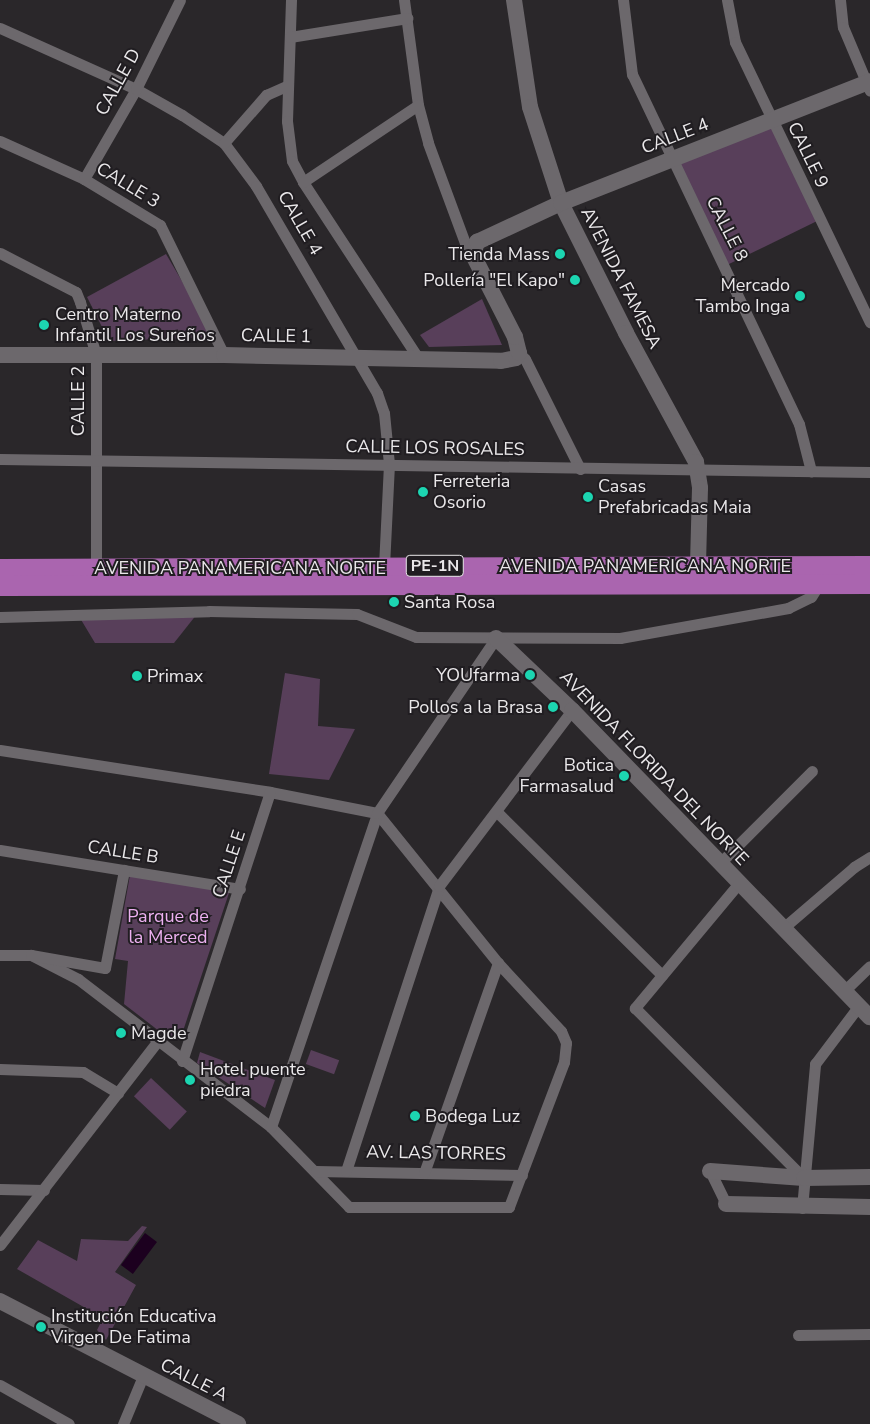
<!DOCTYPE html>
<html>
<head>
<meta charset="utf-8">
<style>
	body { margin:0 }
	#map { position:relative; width:870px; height:1424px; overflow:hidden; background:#2a272a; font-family:"Nunito Sans",sans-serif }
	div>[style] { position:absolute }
	.green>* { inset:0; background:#583f5a; transform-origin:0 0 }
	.water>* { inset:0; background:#1c001f; transform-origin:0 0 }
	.street>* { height:11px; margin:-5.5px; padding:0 5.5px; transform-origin:5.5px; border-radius:5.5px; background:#6c686c }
	.secondary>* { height:16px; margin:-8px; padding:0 8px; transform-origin:8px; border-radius:8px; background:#6c686c }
	.highway>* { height:20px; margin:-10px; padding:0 10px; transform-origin:10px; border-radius:10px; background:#aa65af }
	.dots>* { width:14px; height:14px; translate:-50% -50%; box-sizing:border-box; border:2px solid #201d21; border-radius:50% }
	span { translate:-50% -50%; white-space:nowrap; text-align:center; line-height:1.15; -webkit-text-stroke:4px #201d21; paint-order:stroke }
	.shield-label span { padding:1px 4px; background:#201d21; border:1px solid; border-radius:4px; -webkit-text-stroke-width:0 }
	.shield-label { font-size:16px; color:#eae8ea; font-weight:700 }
	.street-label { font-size:18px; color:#eae8ea }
	.poi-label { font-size:18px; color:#eae8ea }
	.right { translate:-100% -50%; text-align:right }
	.left { translate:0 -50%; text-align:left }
	.park-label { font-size:18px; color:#edb1f1 }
</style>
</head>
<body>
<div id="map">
	<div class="green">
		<i style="left:771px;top:120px;width:111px;height:106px;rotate:64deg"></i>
		<i style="clip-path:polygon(166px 254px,215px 337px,109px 341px,87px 297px)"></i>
		<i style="clip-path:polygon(482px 299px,502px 345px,429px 347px,420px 335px)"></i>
		<i style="clip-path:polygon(197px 614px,174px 643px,95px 643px,80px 618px)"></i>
		<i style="clip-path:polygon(285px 673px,320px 679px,318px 726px,355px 729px,329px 780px,269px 774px)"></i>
		<i style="clip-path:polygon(130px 875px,230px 890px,181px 1037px,172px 1041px,124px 1004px,128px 961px,115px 959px)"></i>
		<i style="left:311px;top:1050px;width:30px;height:15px;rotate:20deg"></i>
		<i style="clip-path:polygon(200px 1052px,275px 1080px,265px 1108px,197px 1063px)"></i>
		<i style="left:151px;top:1078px;width:49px;height:25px;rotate:43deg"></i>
		<i style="clip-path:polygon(142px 1226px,147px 1227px,115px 1272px,136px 1285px,106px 1340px,97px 1330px,103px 1318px,17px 1269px,38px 1240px,77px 1261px,81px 1239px,128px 1241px)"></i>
	</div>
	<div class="water">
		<i style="left:145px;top:1233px;width:15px;height:40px;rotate:37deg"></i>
	</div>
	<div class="street">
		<i style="left:291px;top:0;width:121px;rotate:91.9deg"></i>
		<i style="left:287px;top:121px;width:40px;rotate:82.9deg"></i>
		<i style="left:292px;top:161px;width:24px;rotate:62deg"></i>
		<i style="left:303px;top:182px;width:212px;rotate:56.8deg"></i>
		<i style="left:404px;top:0;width:106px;rotate:82.4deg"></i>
		<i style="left:418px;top:105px;width:39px;rotate:75deg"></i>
		<i style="left:428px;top:143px;width:107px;rotate:69.7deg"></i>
		<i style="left:465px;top:243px;width:9px;rotate:41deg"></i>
		<i style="left:623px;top:0;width:75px;rotate:83.1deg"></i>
		<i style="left:632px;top:74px;width:388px;rotate:64.5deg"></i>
		<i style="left:799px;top:424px;width:49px;rotate:75.7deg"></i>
		<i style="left:727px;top:0;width:43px;rotate:79.2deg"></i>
		<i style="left:735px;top:42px;width:311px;rotate:64.3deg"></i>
		<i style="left:840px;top:0;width:27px;rotate:84deg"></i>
		<i style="left:843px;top:27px;width:69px;rotate:67.1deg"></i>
		<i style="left:0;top:28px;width:149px;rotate:24.2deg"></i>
		<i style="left:136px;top:89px;width:53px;rotate:29.5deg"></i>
		<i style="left:182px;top:115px;width:50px;rotate:33.7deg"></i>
		<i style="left:224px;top:143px;width:54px;rotate:53.3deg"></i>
		<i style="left:256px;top:186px;width:240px;rotate:59.7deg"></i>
		<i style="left:377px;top:393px;width:21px;rotate:71deg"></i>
		<i style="left:384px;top:413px;width:51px;rotate:84.4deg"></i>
		<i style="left:389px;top:464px;width:102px;rotate:92.8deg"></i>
		<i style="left:290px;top:37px;width:119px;rotate:-9.2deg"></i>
		<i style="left:0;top:141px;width:92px;rotate:24.3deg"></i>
		<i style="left:84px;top:179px;width:89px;rotate:31.2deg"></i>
		<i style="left:160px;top:225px;width:145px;rotate:63.8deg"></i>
		<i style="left:224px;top:143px;width:64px;rotate:-48.8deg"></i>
		<i style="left:266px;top:95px;width:24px;rotate:-24deg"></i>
		<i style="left:84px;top:179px;width:104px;rotate:-60deg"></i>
		<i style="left:136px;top:89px;width:99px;rotate:-63.7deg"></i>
		<i style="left:303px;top:182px;width:138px;rotate:-33.8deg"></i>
		<i style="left:0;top:253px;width:85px;rotate:27.2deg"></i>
		<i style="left:76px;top:292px;width:11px;rotate:68deg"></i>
		<i style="left:80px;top:302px;width:55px;rotate:73.2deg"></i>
		<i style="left:96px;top:355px;width:214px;rotate:90deg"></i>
		<i style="left:519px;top:353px;width:8px;rotate:45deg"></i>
		<i style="left:525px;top:359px;width:123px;rotate:63.4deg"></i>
		<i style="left:0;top:459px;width:870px;rotate:0.86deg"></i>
		<i style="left:0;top:617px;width:209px;rotate:-1.6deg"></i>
		<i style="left:209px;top:611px;width:148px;rotate:1.2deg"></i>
		<i style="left:357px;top:614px;width:63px;rotate:21.3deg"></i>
		<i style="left:416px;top:637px;width:204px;rotate:0.3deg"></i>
		<i style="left:620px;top:638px;width:171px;rotate:-10.1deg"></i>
		<i style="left:788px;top:608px;width:25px;rotate:-26deg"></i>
		<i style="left:811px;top:597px;width:15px;rotate:-58deg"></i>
		<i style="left:0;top:750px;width:273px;rotate:8.8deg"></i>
		<i style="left:270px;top:792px;width:109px;rotate:11.1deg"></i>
		<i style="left:377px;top:813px;width:193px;rotate:51.1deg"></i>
		<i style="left:498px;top:963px;width:93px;rotate:47.2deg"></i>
		<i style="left:561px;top:1031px;width:13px;rotate:67deg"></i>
		<i style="left:566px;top:1043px;width:19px;rotate:96deg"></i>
		<i style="left:564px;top:1062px;width:155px;rotate:110.8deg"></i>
		<i style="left:509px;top:1207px;width:160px;rotate:180deg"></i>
		<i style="left:349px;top:1207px;width:112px;rotate:-134.3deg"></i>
		<i style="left:271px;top:1127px;width:243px;rotate:-142.5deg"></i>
		<i style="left:78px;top:979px;width:53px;rotate:-152.9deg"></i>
		<i style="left:497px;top:812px;width:232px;rotate:44.7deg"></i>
		<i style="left:0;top:850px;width:243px;rotate:9.2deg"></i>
		<i style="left:720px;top:863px;width:130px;rotate:-45deg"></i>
		<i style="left:739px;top:883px;width:163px;rotate:129.8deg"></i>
		<i style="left:635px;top:1008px;width:240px;rotate:45.2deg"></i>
		<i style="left:782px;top:929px;width:95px;rotate:-40.7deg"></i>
		<i style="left:854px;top:867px;width:19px;rotate:-32deg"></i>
		<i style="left:0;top:955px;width:31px"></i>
		<i style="left:31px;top:955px;width:75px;rotate:10deg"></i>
		<i style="left:105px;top:968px;width:100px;rotate:-79deg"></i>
		<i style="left:843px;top:992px;width:37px;rotate:-44deg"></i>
		<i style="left:182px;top:1061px;width:283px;rotate:-71.9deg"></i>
		<i style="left:0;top:1069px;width:83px;rotate:2.1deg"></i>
		<i style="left:83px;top:1072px;width:41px;rotate:31deg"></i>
		<i style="left:271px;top:1127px;width:331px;rotate:-71.3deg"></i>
		<i style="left:377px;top:813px;width:212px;rotate:-55.8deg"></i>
		<i style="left:316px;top:1171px;width:206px;rotate:1.1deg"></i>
		<i style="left:346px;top:1171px;width:300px;rotate:-71.9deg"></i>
		<i style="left:439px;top:886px;width:221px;rotate:-52.9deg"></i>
		<i style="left:710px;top:1171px;width:37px;rotate:64deg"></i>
		<i style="left:424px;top:1173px;width:223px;rotate:-70.6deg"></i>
		<i style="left:0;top:1189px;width:44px;rotate:1.3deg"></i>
		<i style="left:802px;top:1208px;width:145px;rotate:-84.8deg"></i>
		<i style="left:815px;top:1064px;width:71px;rotate:-53deg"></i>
		<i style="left:0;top:1245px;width:257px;rotate:-52.3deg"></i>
		<i style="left:798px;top:1335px;width:72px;rotate:-0.8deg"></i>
		<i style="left:0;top:1385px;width:79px;rotate:29.5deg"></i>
		<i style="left:123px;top:1424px;width:52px;rotate:-67.4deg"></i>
	</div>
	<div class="secondary">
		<i style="left:514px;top:0;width:108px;rotate:81.5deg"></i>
		<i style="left:530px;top:107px;width:101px;rotate:72.1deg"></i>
		<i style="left:561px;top:203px;width:145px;rotate:63.4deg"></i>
		<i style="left:626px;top:333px;width:147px;rotate:61.5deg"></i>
		<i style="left:696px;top:462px;width:26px;rotate:81deg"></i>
		<i style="left:700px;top:488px;width:78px;rotate:91.5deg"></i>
		<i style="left:0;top:355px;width:224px"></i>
		<i style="left:224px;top:355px;width:277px;rotate:1.2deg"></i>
		<i style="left:501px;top:361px;width:15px;rotate:-11deg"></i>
		<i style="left:516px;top:358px;width:6px;rotate:-59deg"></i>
		<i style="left:519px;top:353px;width:16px;rotate:-104deg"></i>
		<i style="left:515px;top:337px;width:92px;rotate:-117.1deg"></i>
		<i style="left:473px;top:255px;width:14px;rotate:-73deg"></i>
		<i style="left:477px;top:242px;width:93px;rotate:-24.9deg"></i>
		<i style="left:561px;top:203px;width:332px;rotate:-21.5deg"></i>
		<i style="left:496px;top:638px;width:105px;rotate:43.5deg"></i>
		<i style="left:572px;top:710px;width:428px;rotate:45.9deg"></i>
		<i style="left:710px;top:1171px;width:94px;rotate:4.3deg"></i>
		<i style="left:804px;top:1178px;width:66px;rotate:-0.9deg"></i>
		<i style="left:726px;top:1204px;width:144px;rotate:1.2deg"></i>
		<i style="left:0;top:1301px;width:268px;rotate:27.3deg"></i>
	</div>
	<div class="highway">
		<i style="left:0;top:569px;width:870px;rotate:-0.2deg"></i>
		<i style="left:0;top:586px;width:870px;rotate:-0.13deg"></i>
	</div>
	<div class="dots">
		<i style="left:560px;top:254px;background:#1cd5b1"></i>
		<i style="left:575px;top:280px;background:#1cd5b1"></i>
		<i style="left:800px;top:296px;background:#1cd5b1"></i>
		<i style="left:44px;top:325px;background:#1cd5b1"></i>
		<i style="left:423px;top:492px;background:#1cd5b1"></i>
		<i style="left:588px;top:497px;background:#1cd5b1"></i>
		<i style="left:394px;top:602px;background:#1cd5b1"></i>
		<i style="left:530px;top:675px;background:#1cd5b1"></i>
		<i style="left:137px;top:676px;background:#1cd5b1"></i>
		<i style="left:553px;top:707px;background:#1cd5b1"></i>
		<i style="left:624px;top:776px;background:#1cd5b1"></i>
		<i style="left:121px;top:1033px;background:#1cd5b1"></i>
		<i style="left:190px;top:1080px;background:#1cd5b1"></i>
		<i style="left:415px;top:1116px;background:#1cd5b1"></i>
		<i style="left:41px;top:1327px;background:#1cd5b1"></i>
	</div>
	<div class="shield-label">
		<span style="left:435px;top:566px">PE-1N</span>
	</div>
	<div class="street-label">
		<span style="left:118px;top:82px;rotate:-61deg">CALLE D</span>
		<span style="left:675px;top:136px;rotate:-21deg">CALLE 4</span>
		<span style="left:808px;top:155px;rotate:64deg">CALLE 9</span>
		<span style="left:128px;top:185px;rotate:31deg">CALLE 3</span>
		<span style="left:300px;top:223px;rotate:60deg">CALLE 4</span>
		<span style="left:727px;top:229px;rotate:63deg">CALLE 8</span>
		<span style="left:621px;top:278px;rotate:63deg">AVENIDA FAMESA</span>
		<span style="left:276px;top:336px;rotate:1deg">CALLE 1</span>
		<span style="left:78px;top:401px;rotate:-90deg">CALLE 2</span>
		<span style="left:435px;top:448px;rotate:1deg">CALLE LOS ROSALES</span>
		<span style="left:645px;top:566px">AVENIDA PANAMERICANA NORTE</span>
		<span style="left:240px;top:568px">AVENIDA PANAMERICANA NORTE</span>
		<span style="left:654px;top:768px;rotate:46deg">AVENIDA FLORIDA DEL NORTE</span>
		<span style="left:123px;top:852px;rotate:9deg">CALLE B</span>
		<span style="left:229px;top:864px;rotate:-72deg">CALLE E</span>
		<span style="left:436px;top:1153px;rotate:1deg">AV. LAS TORRES</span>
		<span style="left:194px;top:1380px;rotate:27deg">CALLE A</span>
	</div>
	<div class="poi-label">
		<span class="right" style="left:550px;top:254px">Tienda Mass</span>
		<span class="right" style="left:565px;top:280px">Pollería "El Kapo"</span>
		<span class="right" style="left:790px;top:296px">Mercado<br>Tambo Inga</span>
		<span class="left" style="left:55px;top:325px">Centro Materno<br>Infantil Los Sureños</span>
		<span class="left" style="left:433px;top:492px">Ferreteria<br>Osorio</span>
		<span class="left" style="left:598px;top:497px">Casas<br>Prefabricadas Maia</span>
		<span class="left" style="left:404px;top:602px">Santa Rosa</span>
		<span class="right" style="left:520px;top:675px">YOUfarma</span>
		<span class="left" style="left:147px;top:676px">Primax</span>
		<span class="right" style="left:543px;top:707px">Pollos a la Brasa</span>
		<span class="right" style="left:614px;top:776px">Botica<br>Farmasalud</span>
		<span class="left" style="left:131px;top:1033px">Magde</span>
		<span class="left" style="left:200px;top:1080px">Hotel puente<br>piedra</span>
		<span class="left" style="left:425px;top:1116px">Bodega Luz</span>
		<span class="left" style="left:51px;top:1327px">Institución Educativa<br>Virgen De Fatima</span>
	</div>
	<div class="park-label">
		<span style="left:168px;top:927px">Parque de<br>la Merced</span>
	</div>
</div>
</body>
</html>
